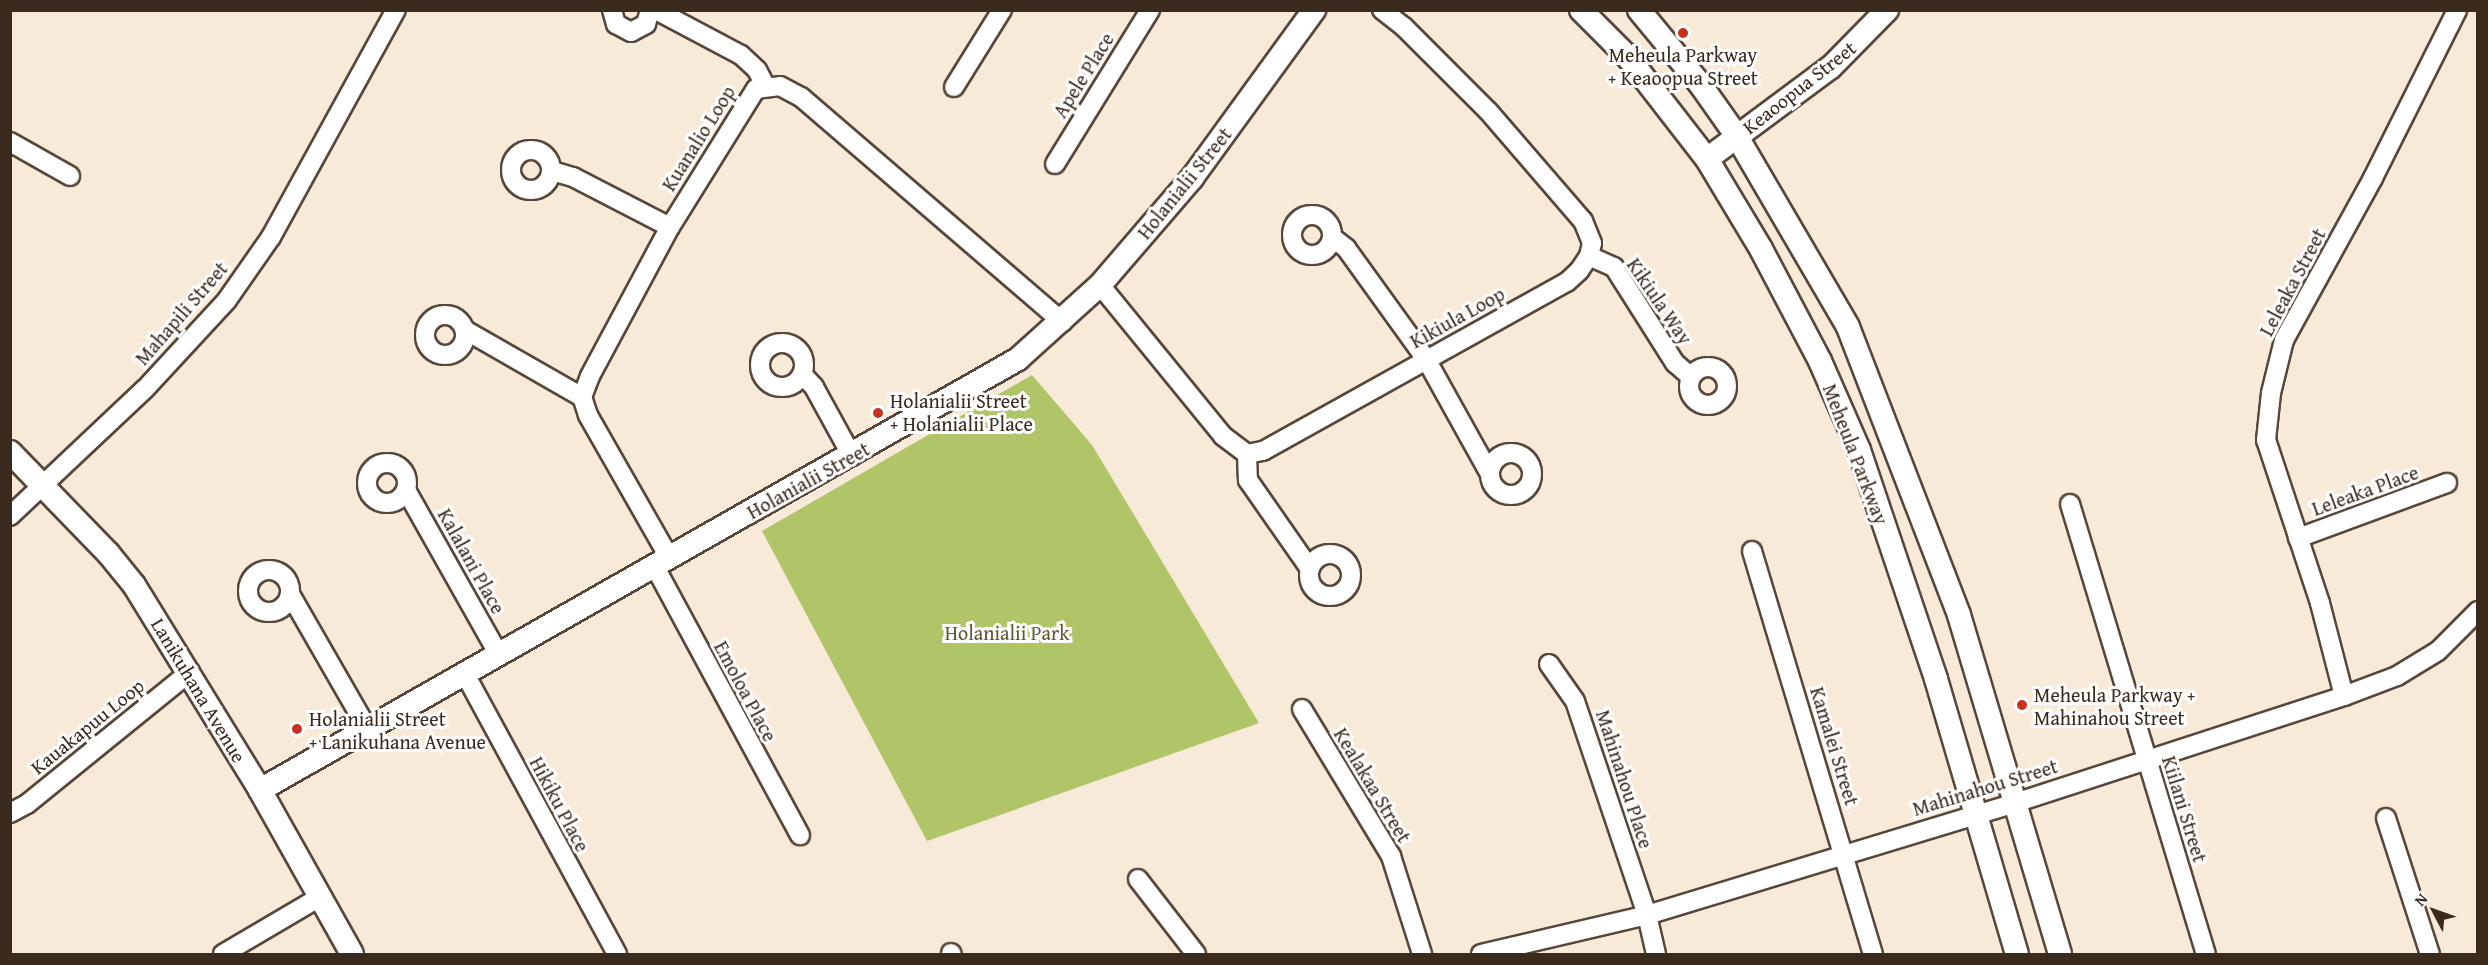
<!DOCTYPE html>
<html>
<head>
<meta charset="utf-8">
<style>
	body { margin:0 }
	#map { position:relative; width:2488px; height:965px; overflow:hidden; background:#f8ead8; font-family:"Gentium Book Plus",serif }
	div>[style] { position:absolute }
	.green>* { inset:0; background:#b0c468 }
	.roads { filter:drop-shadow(2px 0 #57473a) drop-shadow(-2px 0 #57473a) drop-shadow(0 2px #57473a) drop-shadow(0 -2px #57473a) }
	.minor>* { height:18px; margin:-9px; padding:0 9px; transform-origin:9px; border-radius:9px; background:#fff }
	.minor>.ring { margin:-9px; padding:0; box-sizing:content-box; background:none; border:18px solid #fff; border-radius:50% }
	.tertiary>* { height:22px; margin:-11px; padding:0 11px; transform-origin:11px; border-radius:11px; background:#fff }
	.dots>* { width:16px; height:16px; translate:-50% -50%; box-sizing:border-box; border:3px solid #fff; border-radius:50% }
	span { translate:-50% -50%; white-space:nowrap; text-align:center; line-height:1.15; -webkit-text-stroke:6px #fff; paint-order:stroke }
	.poi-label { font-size:20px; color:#3b2a1e }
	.left { translate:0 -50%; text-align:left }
	.street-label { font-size:20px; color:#3b2a1e }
	.park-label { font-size:20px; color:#5e5834 }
	.frame { position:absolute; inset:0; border:12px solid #3b2a1e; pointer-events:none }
	.north { position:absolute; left:2404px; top:881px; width:60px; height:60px; -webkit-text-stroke:4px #fff; paint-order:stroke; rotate:311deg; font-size:16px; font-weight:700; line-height:24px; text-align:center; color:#3b2a1e }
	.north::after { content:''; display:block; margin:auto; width:21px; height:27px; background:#3b2a1e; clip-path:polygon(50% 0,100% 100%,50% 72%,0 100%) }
</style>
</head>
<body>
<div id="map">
	<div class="green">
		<i style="clip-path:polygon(1032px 375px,1092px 445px,1259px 723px,927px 841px,762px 531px)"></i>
	</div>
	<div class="roads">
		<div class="minor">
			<i style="left:612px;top:10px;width:15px;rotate:74deg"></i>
			<i style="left:616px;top:24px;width:17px;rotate:28deg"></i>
			<i style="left:631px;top:32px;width:17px;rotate:-28deg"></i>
			<i style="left:646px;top:24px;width:15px;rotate:-74deg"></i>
			<i style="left:656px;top:10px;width:96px;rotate:27.9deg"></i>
			<i style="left:741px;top:55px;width:22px;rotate:43deg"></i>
			<i style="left:757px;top:70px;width:17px;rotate:62deg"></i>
			<i style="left:954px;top:87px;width:91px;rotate:-58.1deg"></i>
			<i style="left:10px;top:142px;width:69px;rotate:29.5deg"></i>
			<i class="ring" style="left:511px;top:150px;width:22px;height:22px"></i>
			<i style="left:1055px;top:164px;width:181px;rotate:-58.3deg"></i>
			<i style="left:552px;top:171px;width:22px;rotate:16deg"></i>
			<i style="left:573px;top:177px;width:109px;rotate:27.3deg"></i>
			<i class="ring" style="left:1292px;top:215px;width:22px;height:22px"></i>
			<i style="left:1332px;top:237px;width:18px;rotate:38deg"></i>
			<i style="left:1346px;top:248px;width:137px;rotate:54.2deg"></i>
			<i style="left:1426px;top:359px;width:129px;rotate:60.9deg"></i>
			<i style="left:1589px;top:256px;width:27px;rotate:24deg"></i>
			<i style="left:1614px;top:267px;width:114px;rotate:57.6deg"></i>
			<i style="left:1675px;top:363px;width:21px;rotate:41deg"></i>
			<i style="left:1100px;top:285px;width:195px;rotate:50.8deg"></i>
			<i style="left:1223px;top:436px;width:30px;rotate:37deg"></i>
			<i style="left:1247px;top:454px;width:16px;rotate:-11deg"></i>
			<i style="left:1263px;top:451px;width:348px;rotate:-29.1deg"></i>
			<i style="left:1567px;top:282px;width:16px;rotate:-43deg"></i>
			<i style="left:1579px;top:271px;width:18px;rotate:-56deg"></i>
			<i style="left:1589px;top:256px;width:13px;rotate:-77deg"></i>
			<i style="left:1592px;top:243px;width:24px;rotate:-112deg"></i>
			<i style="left:1583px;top:221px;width:145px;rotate:-130.8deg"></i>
			<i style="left:1488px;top:111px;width:119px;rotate:-135deg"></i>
			<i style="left:1404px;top:27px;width:28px;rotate:-142deg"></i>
			<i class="ring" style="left:425px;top:315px;width:22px;height:22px"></i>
			<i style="left:465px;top:330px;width:135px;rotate:29.8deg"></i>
			<i class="ring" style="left:760px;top:343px;width:26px;height:26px"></i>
			<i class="ring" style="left:1689px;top:367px;width:20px;height:20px"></i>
			<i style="left:802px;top:374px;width:18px;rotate:47deg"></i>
			<i style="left:814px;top:387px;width:79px;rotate:61.2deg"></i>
			<i class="ring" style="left:1490px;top:453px;width:24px;height:24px"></i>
			<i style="left:1247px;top:454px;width:26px;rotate:88deg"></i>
			<i style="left:1248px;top:480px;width:108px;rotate:55.1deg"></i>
			<i class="ring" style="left:367px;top:463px;width:22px;height:22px"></i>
			<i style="left:406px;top:490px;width:189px;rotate:60.6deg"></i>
			<i style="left:2070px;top:504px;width:470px;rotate:73.2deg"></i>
			<i style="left:10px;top:516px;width:185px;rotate:-43.3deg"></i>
			<i style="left:145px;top:389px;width:121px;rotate:-47.3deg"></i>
			<i style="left:227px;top:300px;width:77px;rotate:-55.1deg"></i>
			<i style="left:271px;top:237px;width:259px;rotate:-61.2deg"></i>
			<i style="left:2298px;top:538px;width:159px;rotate:-20.3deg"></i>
			<i style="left:1752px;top:551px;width:421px;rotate:73.3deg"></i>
			<i class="ring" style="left:1309px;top:554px;width:24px;height:24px"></i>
			<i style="left:670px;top:559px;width:166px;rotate:-119.7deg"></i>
			<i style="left:588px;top:415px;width:19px;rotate:-108deg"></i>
			<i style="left:582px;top:397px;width:22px;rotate:-69deg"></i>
			<i style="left:590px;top:376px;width:169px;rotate:-61.8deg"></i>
			<i style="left:670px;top:227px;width:163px;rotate:-58.1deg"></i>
			<i style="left:756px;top:89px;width:24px;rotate:-7deg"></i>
			<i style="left:780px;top:86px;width:24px;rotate:28deg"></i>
			<i style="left:801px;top:97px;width:345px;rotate:40.7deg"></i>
			<i style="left:655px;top:567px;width:305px;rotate:61.6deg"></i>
			<i class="ring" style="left:248px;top:570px;width:24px;height:24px"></i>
			<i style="left:290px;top:594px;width:155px;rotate:60.1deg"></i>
			<i style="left:1549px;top:664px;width:45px;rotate:54.9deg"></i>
			<i style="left:1575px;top:701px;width:226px;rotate:71.4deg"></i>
			<i style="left:1647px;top:915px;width:40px;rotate:77deg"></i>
			<i style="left:465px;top:674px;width:319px;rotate:61.5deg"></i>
			<i style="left:2344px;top:696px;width:96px;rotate:-104.5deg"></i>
			<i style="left:2320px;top:603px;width:172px;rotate:-108.3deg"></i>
			<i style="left:2266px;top:440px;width:47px;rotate:-83.9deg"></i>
			<i style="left:2271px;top:393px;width:55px;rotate:-76.2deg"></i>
			<i style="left:2284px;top:340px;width:185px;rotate:-61.2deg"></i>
			<i style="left:2373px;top:178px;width:188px;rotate:-63.4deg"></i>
			<i style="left:1302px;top:709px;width:172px;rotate:58.8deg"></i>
			<i style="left:1391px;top:856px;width:103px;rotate:72.4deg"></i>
			<i style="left:10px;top:813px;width:19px;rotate:-28deg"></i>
			<i style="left:27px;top:804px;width:210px;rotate:-39deg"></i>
			<i style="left:2386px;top:818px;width:143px;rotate:72.1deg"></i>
			<i style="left:1138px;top:879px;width:95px;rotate:52.3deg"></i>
			<i style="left:951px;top:953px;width:1px;rotate:45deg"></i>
			<i style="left:223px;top:954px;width:110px;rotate:-30.5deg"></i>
			<i style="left:1481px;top:954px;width:171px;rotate:-13.2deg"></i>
			<i style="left:1647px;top:915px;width:385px;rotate:-16.9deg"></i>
			<i style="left:2015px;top:803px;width:346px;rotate:-18deg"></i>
			<i style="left:2344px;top:696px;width:57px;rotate:-20.7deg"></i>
			<i style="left:2397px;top:676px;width:48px;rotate:-31.4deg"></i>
			<i style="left:2438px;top:651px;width:57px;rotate:-45deg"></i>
		</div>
		<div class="tertiary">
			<i style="left:1581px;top:10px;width:65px;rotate:45deg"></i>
			<i style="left:1627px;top:56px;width:130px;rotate:52.2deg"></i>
			<i style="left:1707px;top:159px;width:105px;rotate:59deg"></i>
			<i style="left:1761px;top:249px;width:127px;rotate:62.2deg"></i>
			<i style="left:1820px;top:361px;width:97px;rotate:66.3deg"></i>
			<i style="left:1859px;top:450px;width:242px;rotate:71.4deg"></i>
			<i style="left:1936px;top:679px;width:287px;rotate:73.6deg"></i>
			<i style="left:1639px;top:10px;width:96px;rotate:50.5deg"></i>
			<i style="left:1700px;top:84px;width:62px;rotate:54.8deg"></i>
			<i style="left:1736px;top:135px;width:222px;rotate:59.7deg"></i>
			<i style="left:1848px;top:327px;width:309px;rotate:68.9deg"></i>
			<i style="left:1959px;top:615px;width:354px;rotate:73.4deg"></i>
			<i style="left:1707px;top:159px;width:154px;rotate:-36.6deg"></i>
			<i style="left:1831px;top:67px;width:80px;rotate:-45.5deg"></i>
			<i style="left:10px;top:452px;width:141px;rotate:45.9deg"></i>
			<i style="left:108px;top:553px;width:41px;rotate:50.9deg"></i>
			<i style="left:134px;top:585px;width:241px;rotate:58.4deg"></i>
			<i style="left:260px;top:790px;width:188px;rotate:60.7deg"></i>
			<i style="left:260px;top:790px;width:872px;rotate:-29.62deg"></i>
			<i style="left:1018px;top:359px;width:110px;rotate:-42.1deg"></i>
			<i style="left:1100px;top:285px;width:141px;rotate:-49.3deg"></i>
			<i style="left:1192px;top:178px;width:208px;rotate:-54deg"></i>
		</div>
	</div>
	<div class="dots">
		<i style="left:1683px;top:33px;background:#c8321e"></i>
		<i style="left:878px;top:413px;background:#c8321e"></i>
		<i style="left:2022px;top:705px;background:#c8321e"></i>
		<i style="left:297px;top:729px;background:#c8321e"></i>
	</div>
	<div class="poi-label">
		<span style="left:1683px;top:66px">Meheula Parkway<br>+ Keaoopua Street</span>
		<span class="left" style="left:890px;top:412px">Holanialii Street<br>+ Holanialii Place</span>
		<span class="left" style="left:2034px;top:706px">Meheula Parkway +<br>Mahinahou Street</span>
		<span class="left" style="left:309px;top:730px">Holanialii Street<br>+ Lanikuhana Avenue</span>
	</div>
	<div class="street-label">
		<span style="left:1083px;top:75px;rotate:-58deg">Apele Place</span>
		<span style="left:1799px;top:87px;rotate:-38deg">Keaoopua Street</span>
		<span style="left:698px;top:138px;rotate:-58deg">Kuanalio Loop</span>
		<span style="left:1184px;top:183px;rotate:-51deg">Holanialii Street</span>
		<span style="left:2292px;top:282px;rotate:-62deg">Leleaka Street</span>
		<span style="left:1660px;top:301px;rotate:56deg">Kikiula Way</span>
		<span style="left:181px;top:313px;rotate:-49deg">Mahapili Street</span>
		<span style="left:1457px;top:317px;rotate:-29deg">Kikiula Loop</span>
		<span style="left:1856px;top:454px;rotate:69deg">Meheula Parkway</span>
		<span style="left:808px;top:480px;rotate:-29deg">Holanialii Street</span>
		<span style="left:2365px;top:490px;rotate:-20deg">Leleaka Place</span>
		<span style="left:472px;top:561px;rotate:61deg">Kalalani Place</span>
		<span style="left:199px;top:690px;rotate:59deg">Lanikuhana Avenue</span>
		<span style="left:746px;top:691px;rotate:62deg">Emoloa Place</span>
		<span style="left:87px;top:726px;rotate:-39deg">Kauakapuu Loop</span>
		<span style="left:1835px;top:746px;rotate:73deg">Kamalei Street</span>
		<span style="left:1625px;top:779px;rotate:72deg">Mahinahou Place</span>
		<span style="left:1373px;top:785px;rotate:59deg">Kealakaa Street</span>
		<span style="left:1985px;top:787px;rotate:-17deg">Mahinahou Street</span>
		<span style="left:560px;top:804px;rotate:62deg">Hikiku Place</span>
		<span style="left:2185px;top:809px;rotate:73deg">Kiilani Street</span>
	</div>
	<div class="park-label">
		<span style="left:1007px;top:632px">Holanialii Park</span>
	</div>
	<div class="frame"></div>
	<div class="north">N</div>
</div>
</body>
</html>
